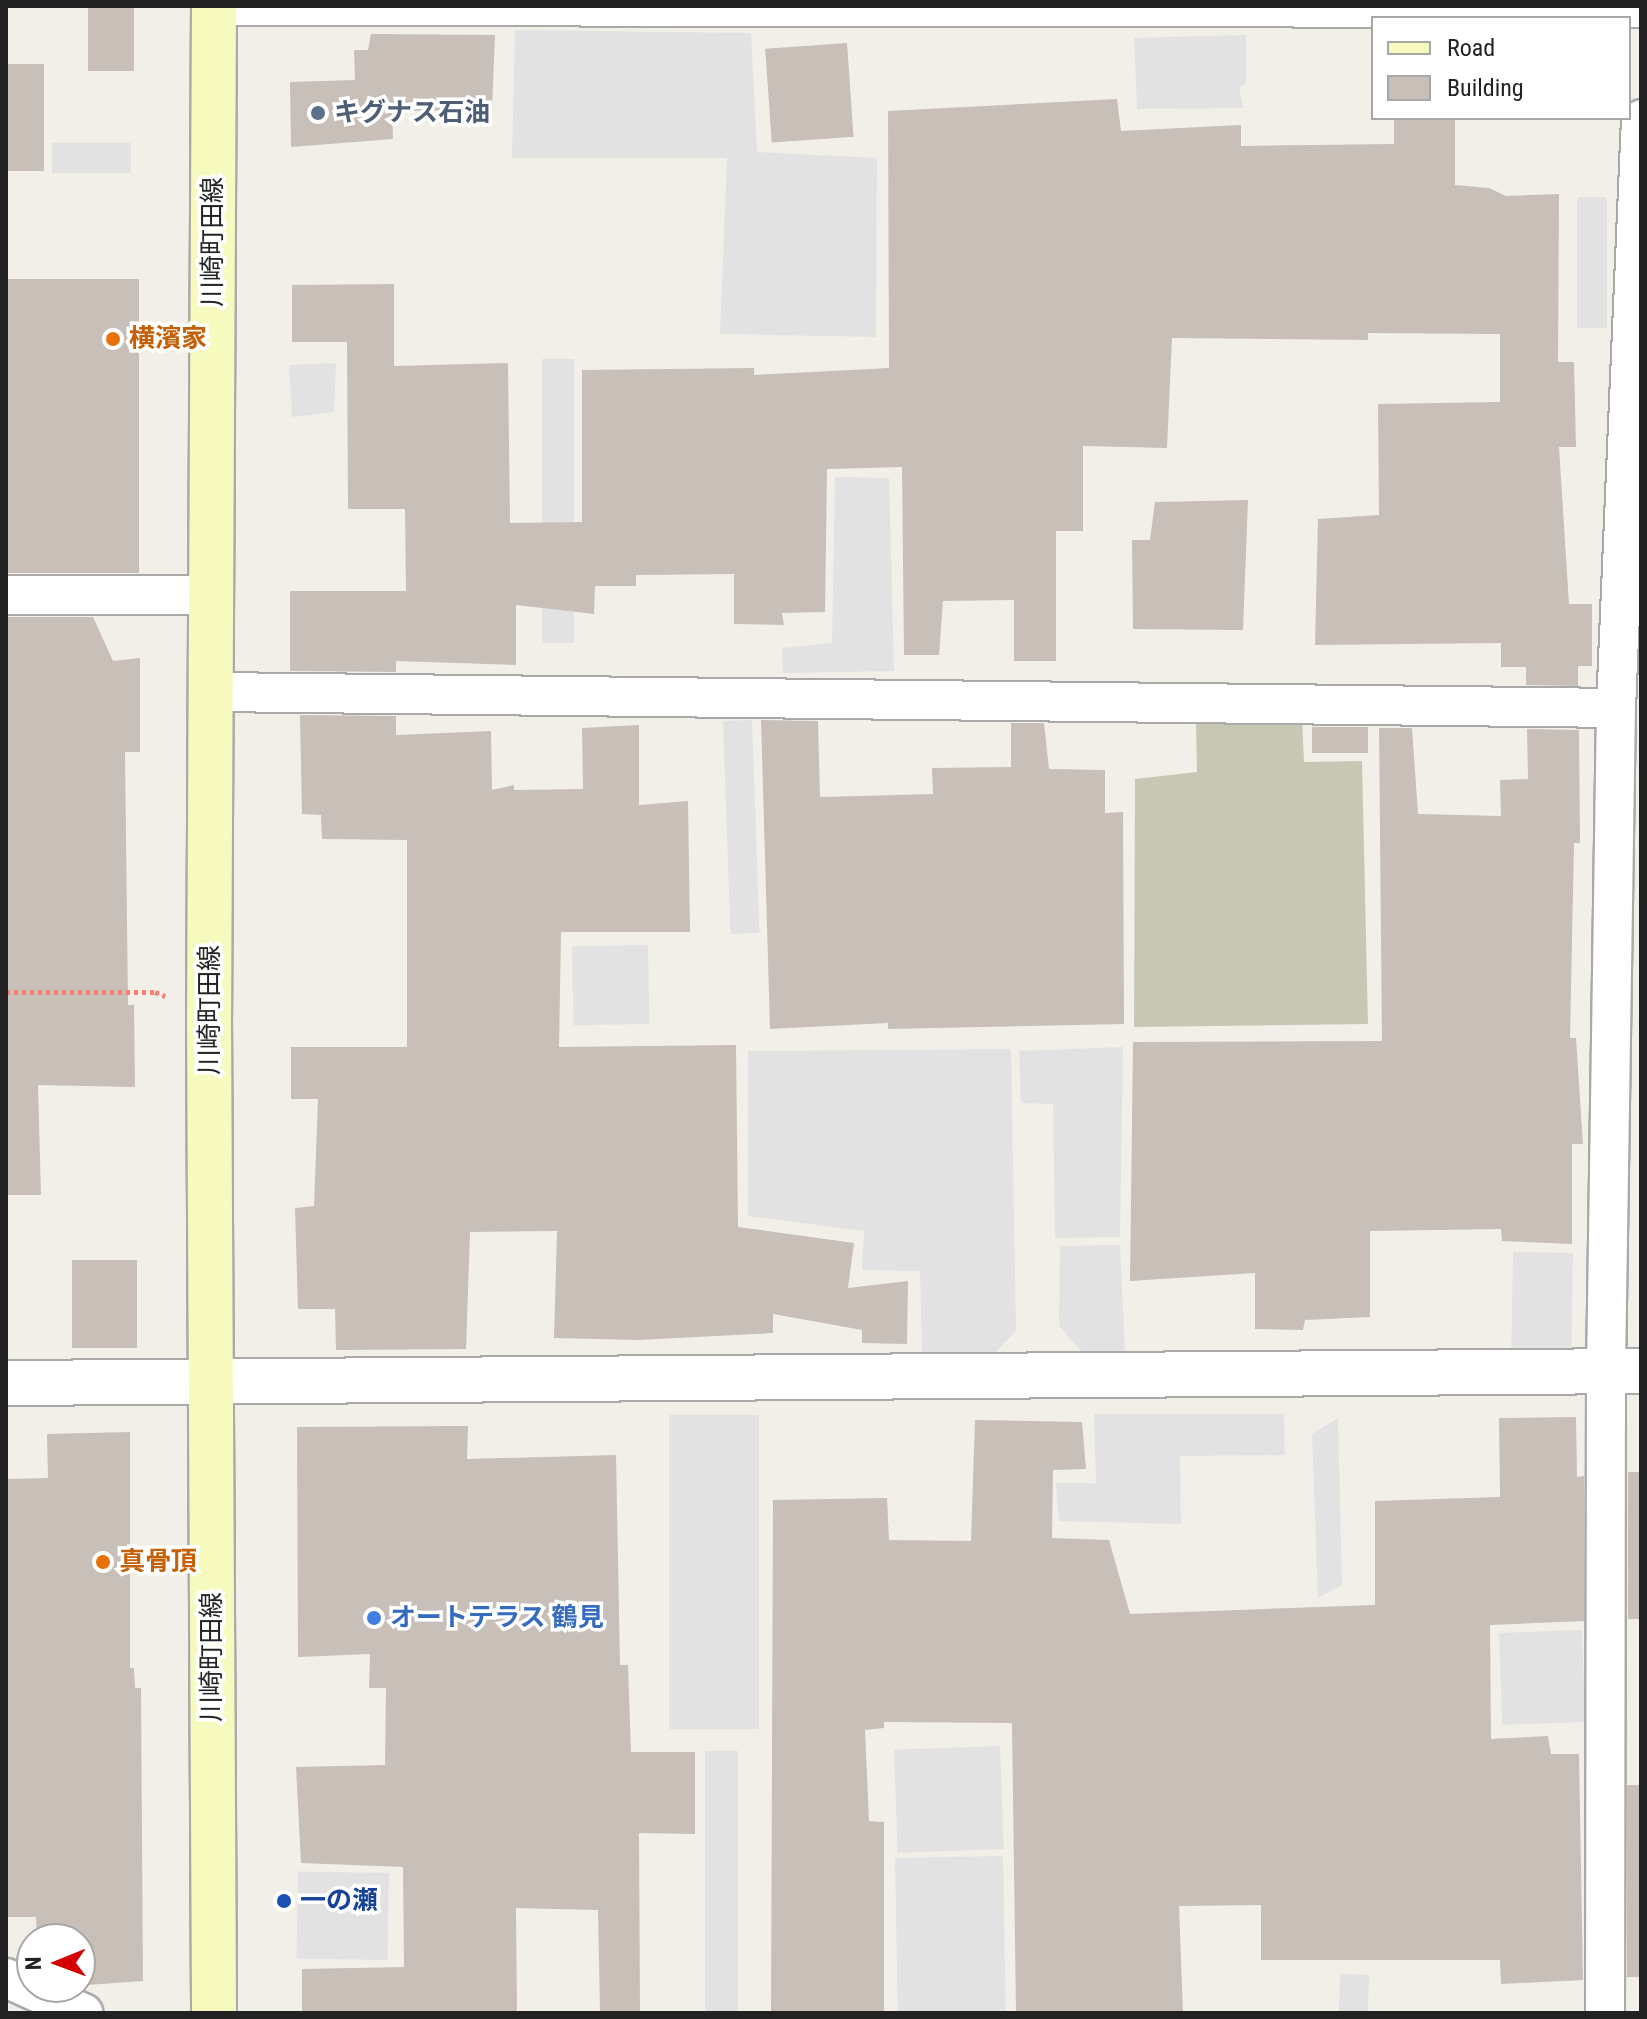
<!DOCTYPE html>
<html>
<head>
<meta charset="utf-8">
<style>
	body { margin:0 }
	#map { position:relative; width:1647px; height:2019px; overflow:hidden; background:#f2efe9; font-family:"Roboto Condensed","Noto Sans JP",sans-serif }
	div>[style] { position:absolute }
	.construction>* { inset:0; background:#c7c7b4 }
	.parking>* { inset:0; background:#e2e2e2; transform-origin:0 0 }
	.building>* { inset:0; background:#c7bfb8; transform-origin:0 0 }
	.path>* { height:5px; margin-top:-2.5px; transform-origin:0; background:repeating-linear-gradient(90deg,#fa8072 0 4px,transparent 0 8px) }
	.roads { filter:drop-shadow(2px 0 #a9a9a9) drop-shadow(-2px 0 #a9a9a9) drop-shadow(0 2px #a9a9a9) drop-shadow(0 -2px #a9a9a9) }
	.minor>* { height:38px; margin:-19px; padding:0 19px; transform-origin:19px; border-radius:19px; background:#fff }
	.tertiary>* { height:44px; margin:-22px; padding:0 22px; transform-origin:22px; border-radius:22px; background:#fff }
	.secondary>* { height:44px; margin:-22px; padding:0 22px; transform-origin:22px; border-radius:22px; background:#f7fabf }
	.dots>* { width:22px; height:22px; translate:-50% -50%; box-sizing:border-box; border:4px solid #fff; border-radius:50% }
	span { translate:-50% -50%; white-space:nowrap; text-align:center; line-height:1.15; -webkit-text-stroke:7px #fff; paint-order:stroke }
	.service-label { font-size:26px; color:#4e5e75; font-weight:700 }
	.left { translate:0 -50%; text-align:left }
	.street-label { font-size:26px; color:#222 }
	.food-label { font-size:26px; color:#c56008; font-weight:700 }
	.shop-label { font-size:26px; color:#366cbe; font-weight:700 }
	.transit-label { font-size:26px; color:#164399; font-weight:700 }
	.frame { position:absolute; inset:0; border:8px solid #222; pointer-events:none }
	.legend { position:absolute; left:1371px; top:16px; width:260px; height:104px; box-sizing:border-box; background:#fff; border:2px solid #a7a7a7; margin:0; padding:10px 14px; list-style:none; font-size:24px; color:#222 }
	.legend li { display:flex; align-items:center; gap:16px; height:40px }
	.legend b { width:40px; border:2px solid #a7a7a7 }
	.north { position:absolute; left:16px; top:1923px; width:80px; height:80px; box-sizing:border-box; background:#fff; border:2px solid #a7a7a7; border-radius:50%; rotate:269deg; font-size:22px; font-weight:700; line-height:32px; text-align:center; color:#222 }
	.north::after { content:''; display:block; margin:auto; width:28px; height:36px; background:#d40000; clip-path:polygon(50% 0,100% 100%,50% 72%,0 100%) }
</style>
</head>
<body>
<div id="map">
	<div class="construction">
		<i style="clip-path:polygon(1302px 717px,1304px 762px,1362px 761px,1368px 1024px,1134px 1027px,1135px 779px,1197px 772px,1196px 722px)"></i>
	</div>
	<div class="parking">
		<i style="clip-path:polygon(515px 30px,751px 33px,757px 152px,877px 158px,876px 337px,720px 334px,727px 158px,512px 158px)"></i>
		<i style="clip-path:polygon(1246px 35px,1246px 84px,1239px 87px,1243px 108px,1137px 109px,1134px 38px)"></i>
		<i style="left:131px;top:143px;width:30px;height:79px;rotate:90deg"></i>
		<i style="left:1607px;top:197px;width:131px;height:30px;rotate:90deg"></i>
		<i style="left:574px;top:359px;width:284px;height:32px;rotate:90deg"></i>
		<i style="clip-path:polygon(336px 363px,334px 412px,292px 417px,289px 365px)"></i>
		<i style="clip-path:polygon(835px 477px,889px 478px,894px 671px,783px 673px,782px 648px,832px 643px)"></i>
		<i style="left:752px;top:720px;width:213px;height:29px;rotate:88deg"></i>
		<i style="left:648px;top:945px;width:79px;height:76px;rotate:89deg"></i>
		<i style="clip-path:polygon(1123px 1047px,1120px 1237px,1055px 1238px,1053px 1104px,1021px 1103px,1019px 1051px)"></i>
		<i style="clip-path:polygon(1011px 1049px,1016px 1331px,993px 1355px,922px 1354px,920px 1271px,862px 1270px,864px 1231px,748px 1216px,748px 1051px)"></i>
		<i style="clip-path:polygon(1120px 1245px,1125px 1351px,1083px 1353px,1059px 1326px,1060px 1246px)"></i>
		<i style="left:1573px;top:1253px;width:102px;height:60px;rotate:91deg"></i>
		<i style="clip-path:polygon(1094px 1414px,1284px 1414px,1285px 1455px,1180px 1456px,1181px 1524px,1059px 1521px,1056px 1483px,1096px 1483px)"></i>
		<i style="left:759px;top:1415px;width:314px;height:90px;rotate:90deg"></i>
		<i style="clip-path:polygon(1338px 1418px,1342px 1585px,1318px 1598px,1312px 1434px)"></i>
		<i style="left:1582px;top:1630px;width:92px;height:83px;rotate:88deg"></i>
		<i style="left:1000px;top:1746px;width:103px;height:106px;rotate:88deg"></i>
		<i style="left:738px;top:1751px;width:262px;height:33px;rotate:90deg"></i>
		<i style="left:1003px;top:1856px;width:157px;height:108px;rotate:89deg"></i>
		<i style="left:389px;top:1873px;width:87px;height:91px;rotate:91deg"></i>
		<i style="left:1369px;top:1975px;width:38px;height:29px;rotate:92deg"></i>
	</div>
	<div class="building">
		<i style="left:88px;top:6px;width:46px;height:65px"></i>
		<i style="clip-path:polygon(371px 34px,495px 35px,492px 110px,392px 111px,393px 139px,291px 147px,290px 82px,355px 80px,354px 50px,368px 50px)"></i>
		<i style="left:847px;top:43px;width:94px;height:82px;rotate:86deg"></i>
		<i style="left:6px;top:64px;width:38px;height:107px"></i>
		<i style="clip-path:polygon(1117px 99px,1121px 131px,1241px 125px,1241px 146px,1394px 144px,1394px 118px,1455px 118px,1455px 185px,1489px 188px,1506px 196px,1559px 194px,1558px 362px,1574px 362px,1576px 447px,1559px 447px,1569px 604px,1592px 604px,1592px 666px,1578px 666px,1578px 686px,1526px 685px,1526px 667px,1501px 667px,1501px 643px,1315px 645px,1318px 519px,1379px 515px,1378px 404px,1500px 402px,1500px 334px,1368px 333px,1368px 340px,1172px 338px,1167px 448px,1083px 446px,1083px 531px,1056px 531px,1056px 661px,1014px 661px,1014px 600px,943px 601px,939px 655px,904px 655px,902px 467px,827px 469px,825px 612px,782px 613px,784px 625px,734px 624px,734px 574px,636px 575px,636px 586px,595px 586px,594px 614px,516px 605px,516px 665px,396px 661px,396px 672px,290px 671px,290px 591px,406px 591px,405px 509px,348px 509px,347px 342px,292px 342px,292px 285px,394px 284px,394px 366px,508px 363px,510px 523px,582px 522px,582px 370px,754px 368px,754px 375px,889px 368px,888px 111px)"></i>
		<i style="left:139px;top:279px;width:294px;height:133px;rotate:90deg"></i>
		<i style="clip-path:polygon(1248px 500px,1243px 630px,1133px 629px,1132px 540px,1150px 540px,1155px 502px)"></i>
		<i style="clip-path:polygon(6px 617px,93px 617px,113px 661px,140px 658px,140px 752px,125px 752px,128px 1005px,134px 1005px,135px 1087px,38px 1085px,41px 1195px,6px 1195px)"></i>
		<i style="clip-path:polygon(300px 715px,396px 716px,396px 735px,491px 731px,492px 790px,514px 785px,514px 790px,583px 789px,582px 728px,639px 725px,639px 805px,688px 801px,690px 932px,561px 932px,559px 1047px,736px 1045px,738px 1227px,854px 1243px,848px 1288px,908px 1281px,907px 1344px,862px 1343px,862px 1330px,773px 1314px,773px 1333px,640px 1340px,554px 1338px,557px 1231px,470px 1232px,466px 1349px,336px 1350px,335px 1309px,298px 1309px,295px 1208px,314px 1206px,318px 1099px,291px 1099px,291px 1047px,407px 1047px,407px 840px,322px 839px,321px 815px,302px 814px)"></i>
		<i style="clip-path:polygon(761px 720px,818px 721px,820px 797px,933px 794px,932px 768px,1011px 767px,1011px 723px,1044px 723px,1049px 769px,1105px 770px,1105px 813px,1123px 812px,1124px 1024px,888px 1029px,888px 1023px,770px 1029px)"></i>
		<i style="left:1312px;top:727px;width:56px;height:26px"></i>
		<i style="clip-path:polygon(1379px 728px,1412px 728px,1418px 814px,1501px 816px,1500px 780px,1528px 779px,1527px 729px,1579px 730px,1580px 843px,1574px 843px,1570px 1038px,1576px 1038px,1583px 1144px,1572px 1144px,1572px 1244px,1502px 1241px,1501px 1229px,1370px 1231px,1370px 1317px,1305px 1320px,1303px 1330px,1255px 1329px,1255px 1273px,1130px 1281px,1133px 1042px,1382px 1041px)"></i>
		<i style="left:137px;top:1260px;width:88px;height:65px;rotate:90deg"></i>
		<i style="clip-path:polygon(1576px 1417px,1577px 1477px,1584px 1476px,1584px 1621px,1490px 1625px,1491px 1739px,1548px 1736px,1551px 1754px,1579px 1754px,1583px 1980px,1501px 1984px,1500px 1960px,1261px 1960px,1261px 1905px,1179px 1906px,1183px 2013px,1016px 2013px,1012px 1723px,884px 1722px,884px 1728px,865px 1730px,869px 1821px,884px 1822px,884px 2013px,771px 2013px,773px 1500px,887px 1498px,889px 1540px,971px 1541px,975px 1420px,1082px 1422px,1086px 1469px,1053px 1470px,1052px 1538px,1109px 1540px,1130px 1614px,1375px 1605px,1375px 1501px,1500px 1497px,1499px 1418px)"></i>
		<i style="clip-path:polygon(468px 1426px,467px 1459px,616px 1455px,620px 1665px,628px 1665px,631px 1752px,695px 1752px,695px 1834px,639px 1833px,640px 2013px,600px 2013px,598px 1910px,516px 1908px,517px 2013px,302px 2013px,302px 1969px,404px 1967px,403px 1867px,301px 1863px,296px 1767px,385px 1765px,386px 1688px,369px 1688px,370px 1654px,298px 1657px,297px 1427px)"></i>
		<i style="clip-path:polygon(130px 1432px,130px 1668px,134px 1668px,135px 1688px,141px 1688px,143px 1981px,87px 1985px,86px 1939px,37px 1939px,36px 1917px,6px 1917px,6px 1479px,48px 1478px,47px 1434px)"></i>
		<i style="left:1641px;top:1472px;width:147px;height:13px;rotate:90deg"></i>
		<i style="left:1627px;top:1785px;width:14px;height:192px"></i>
	</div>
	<div class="path">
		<i style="left:6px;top:992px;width:149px"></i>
		<i style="left:155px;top:992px;width:11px;rotate:22deg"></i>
	</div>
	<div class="roads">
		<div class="minor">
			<i style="left:214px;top:6px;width:1427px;rotate:0.08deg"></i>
			<i style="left:6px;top:595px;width:207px"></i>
			<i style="left:212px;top:692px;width:1404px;rotate:0.65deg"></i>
			<i style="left:6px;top:1978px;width:85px;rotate:24.4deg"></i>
			<i style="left:1605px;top:2013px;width:642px;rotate:-89.91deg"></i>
			<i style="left:1606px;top:1371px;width:663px;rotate:-89.14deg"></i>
			<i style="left:1616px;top:708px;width:589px;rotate:-87.57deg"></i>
		</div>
		<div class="tertiary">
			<i style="left:6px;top:1383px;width:1635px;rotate:-0.42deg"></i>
		</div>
		<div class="secondary">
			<i style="left:214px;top:6px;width:1011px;rotate:90.28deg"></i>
			<i style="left:209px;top:1017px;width:996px;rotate:89.71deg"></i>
		</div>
	</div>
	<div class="dots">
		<i style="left:318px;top:113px;background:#5c6f8a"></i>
		<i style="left:113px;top:339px;background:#e8710a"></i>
		<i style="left:103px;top:1562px;background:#e8710a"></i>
		<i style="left:374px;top:1618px;background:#3f7fe0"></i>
		<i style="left:284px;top:1901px;background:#1a4fb4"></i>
	</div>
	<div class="service-label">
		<span class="left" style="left:334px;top:113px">キグナス石油</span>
	</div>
	<div class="street-label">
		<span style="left:213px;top:242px;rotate:-90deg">川崎町田線</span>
		<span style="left:210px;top:1010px;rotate:-90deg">川崎町田線</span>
		<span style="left:212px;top:1657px;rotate:-90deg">川崎町田線</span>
	</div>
	<div class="food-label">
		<span class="left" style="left:129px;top:339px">横濱家</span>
		<span class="left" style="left:119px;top:1562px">真骨頂</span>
	</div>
	<div class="shop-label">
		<span class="left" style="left:390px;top:1618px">オートテラス 鶴見</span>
	</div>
	<div class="transit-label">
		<span class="left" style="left:300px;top:1901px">一の瀬</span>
	</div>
	<div class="frame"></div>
	<ul class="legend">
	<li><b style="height:10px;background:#f7fabf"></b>Road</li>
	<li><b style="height:22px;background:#c7bfb8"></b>Building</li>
	</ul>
	<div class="north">N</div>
</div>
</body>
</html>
